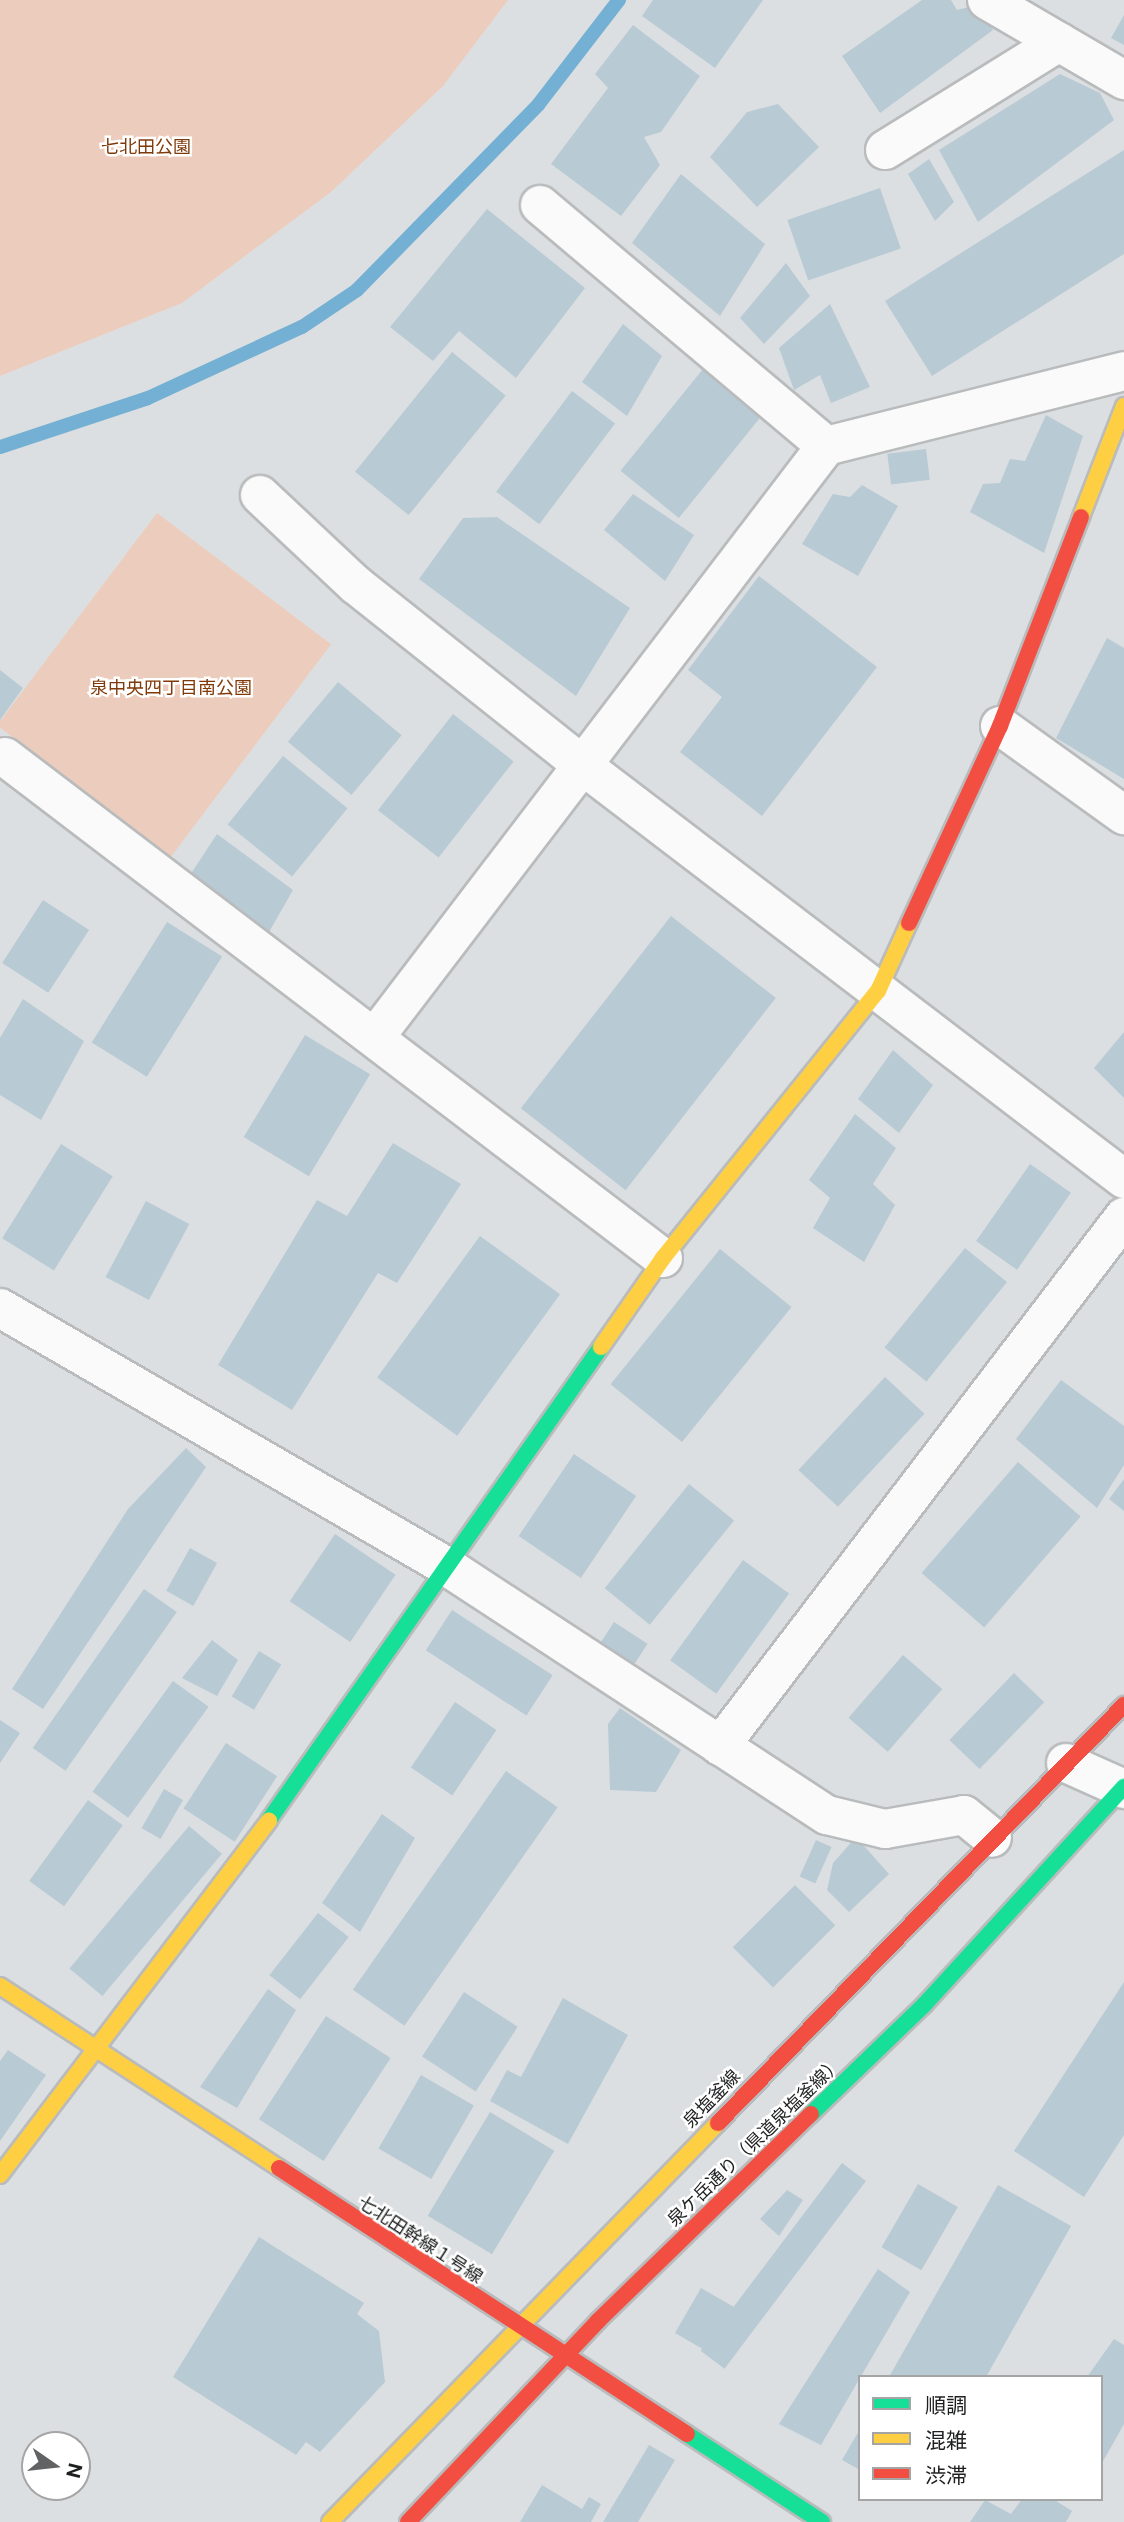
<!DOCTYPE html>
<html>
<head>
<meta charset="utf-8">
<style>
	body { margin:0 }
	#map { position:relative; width:1124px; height:2522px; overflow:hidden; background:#dcdfe1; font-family:"Public Sans","Noto Sans JP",sans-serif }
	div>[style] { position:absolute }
	.green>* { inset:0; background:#eccdbd; transform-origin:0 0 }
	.stream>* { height:14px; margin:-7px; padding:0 7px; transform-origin:7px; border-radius:7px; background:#74b0d3 }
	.building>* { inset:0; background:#b8cad4; transform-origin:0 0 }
	.roads { filter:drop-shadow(2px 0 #b9bbbc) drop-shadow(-2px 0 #b9bbbc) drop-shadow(0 2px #b9bbbc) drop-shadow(0 -2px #b9bbbc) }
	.street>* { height:38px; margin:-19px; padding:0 19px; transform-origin:19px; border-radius:19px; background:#fafafa }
	.fast>* { height:16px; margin:-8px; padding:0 8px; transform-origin:8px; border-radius:8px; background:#16e098 }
	.slow>* { height:16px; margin:-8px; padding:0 8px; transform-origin:8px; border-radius:8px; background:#ffcf43 }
	.jam>* { height:16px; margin:-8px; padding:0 8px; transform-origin:8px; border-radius:8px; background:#f24e42 }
	span { translate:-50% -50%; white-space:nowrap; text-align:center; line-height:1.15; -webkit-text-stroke:5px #fff; paint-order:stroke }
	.park-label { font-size:18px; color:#803a09 }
	.street-label { font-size:18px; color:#1e1f20 }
	.legend { position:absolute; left:858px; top:2375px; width:245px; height:126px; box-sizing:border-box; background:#fff; border:2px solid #a5a5a6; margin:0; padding:9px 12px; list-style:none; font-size:21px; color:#1e1f20 }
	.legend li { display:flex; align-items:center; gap:14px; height:35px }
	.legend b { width:35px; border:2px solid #a5a5a6 }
	.north { position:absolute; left:21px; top:2431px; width:70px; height:70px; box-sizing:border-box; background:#fff; border:2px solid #a5a5a6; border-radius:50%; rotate:104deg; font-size:19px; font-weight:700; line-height:28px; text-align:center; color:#1e1f20 }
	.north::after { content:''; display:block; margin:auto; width:24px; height:32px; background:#606264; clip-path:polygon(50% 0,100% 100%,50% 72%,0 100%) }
</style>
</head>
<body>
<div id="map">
	<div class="green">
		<i style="clip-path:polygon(0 0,508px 0,443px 86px,331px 192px,182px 303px,0 376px)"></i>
		<i style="left:157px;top:513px;width:218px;height:266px;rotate:37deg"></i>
	</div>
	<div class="stream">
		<i style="left:0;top:447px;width:156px;rotate:-18.3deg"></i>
		<i style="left:148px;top:398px;width:170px;rotate:-24.8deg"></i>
		<i style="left:302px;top:327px;width:66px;rotate:-33.9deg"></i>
		<i style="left:357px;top:290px;width:259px;rotate:-45.6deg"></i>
		<i style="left:538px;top:105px;width:133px;rotate:-52.4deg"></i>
	</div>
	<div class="building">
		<i style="clip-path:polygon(653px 0,763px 0,715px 68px,642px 16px)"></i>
		<i style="clip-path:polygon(922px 0,951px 0,957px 10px,976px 5px,993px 30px,880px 113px,842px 56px)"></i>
		<i style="clip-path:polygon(1124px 15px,1124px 45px,1111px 38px)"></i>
		<i style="clip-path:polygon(633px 25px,700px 76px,661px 132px,644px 137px,660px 165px,621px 216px,551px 164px,608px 88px,595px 74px)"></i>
		<i style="clip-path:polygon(1060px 74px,1100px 93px,1114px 120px,978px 222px,939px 150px)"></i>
		<i style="clip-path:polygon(778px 104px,819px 147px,757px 207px,710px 157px,747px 112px)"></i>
		<i style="clip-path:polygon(1124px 150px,1124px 254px,932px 376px,885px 301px)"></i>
		<i style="clip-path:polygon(929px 159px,954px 202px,935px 221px,908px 174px)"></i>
		<i style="clip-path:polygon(681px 174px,765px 244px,720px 316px,632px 243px)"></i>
		<i style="left:880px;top:188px;width:64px;height:98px;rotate:71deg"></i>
		<i style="clip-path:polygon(487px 209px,585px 288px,516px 378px,459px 331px,433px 361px,390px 327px)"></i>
		<i style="clip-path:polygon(786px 263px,810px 296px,764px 344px,740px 318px)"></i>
		<i style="clip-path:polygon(830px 304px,870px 387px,831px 403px,820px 375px,794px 390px,779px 348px)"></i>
		<i style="clip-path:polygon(623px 324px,662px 356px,627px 416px,582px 382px)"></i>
		<i style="left:452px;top:352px;width:69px;height:154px;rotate:39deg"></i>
		<i style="left:703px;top:369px;width:75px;height:131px;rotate:39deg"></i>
		<i style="left:572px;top:391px;width:54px;height:126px;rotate:37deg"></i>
		<i style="clip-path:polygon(1046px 415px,1083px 436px,1044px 553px,970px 512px,983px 484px,1000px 483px,1010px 459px,1025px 461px)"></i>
		<i style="left:926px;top:449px;width:31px;height:39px;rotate:83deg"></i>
		<i style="clip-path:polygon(862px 485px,898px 506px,858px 576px,802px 544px,833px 494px,850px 497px)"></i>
		<i style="clip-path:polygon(633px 494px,694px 535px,665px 581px,604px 530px)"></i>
		<i style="clip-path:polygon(497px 517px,630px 608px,576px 696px,419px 579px,463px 518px)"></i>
		<i style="clip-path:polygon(759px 576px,877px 667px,762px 816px,680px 752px,722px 697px,688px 670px)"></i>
		<i style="clip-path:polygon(1107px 638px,1124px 648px,1124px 779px,1056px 738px)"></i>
		<i style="clip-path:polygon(0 670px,23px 688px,0 720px)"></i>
		<i style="left:338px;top:682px;width:83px;height:78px;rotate:40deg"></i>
		<i style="left:453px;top:714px;width:77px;height:122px;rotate:38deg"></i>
		<i style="left:283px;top:756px;width:83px;height:88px;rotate:39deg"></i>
		<i style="clip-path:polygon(217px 834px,293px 890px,265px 939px,190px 875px)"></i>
		<i style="left:43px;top:900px;width:55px;height:75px;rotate:33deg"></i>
		<i style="left:671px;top:916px;width:133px;height:244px;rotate:38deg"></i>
		<i style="left:167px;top:922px;width:65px;height:142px;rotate:32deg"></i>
		<i style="clip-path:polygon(23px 999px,84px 1041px,41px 1120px,0 1095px,0 1038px)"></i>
		<i style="clip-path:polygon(1124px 1032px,1124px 1098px,1094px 1068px)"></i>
		<i style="left:305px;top:1035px;width:76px;height:119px;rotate:31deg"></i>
		<i style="clip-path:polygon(893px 1050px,933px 1085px,899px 1133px,858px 1099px)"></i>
		<i style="clip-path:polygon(855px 1114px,896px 1148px,873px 1184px,895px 1205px,864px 1262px,813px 1228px,830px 1198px,809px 1180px)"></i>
		<i style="clip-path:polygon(393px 1143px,461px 1184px,397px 1283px,378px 1273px,292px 1410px,218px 1365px,317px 1200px,347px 1216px)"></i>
		<i style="left:61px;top:1144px;width:61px;height:111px;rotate:32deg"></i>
		<i style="left:1030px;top:1164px;width:50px;height:94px;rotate:35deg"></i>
		<i style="left:146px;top:1201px;width:49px;height:86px;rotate:28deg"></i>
		<i style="left:480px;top:1236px;width:99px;height:175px;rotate:36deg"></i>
		<i style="left:965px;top:1248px;width:54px;height:128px;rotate:39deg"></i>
		<i style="left:720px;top:1249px;width:92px;height:174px;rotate:39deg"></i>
		<i style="left:885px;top:1377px;width:54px;height:127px;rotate:43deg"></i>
		<i style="clip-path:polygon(1061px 1380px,1124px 1426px,1124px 1465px,1097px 1508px,1016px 1439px)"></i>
		<i style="clip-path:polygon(186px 1448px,206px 1467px,43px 1709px,12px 1689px,128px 1509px)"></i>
		<i style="left:574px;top:1454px;width:75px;height:99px;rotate:34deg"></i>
		<i style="left:1018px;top:1462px;width:83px;height:147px;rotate:41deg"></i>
		<i style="clip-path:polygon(1124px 1479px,1124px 1511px,1109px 1499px)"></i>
		<i style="left:689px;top:1484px;width:58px;height:134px;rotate:39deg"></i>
		<i style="left:335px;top:1534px;width:73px;height:81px;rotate:34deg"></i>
		<i style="left:190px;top:1548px;width:31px;height:49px;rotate:29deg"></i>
		<i style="left:743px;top:1560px;width:57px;height:124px;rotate:36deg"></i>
		<i style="left:144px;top:1589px;width:40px;height:194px;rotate:35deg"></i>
		<i style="left:452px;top:1610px;width:120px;height:48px;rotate:33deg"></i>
		<i style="left:614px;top:1622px;width:40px;height:28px;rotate:33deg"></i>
		<i style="clip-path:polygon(212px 1640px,238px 1660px,217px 1696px,182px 1678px)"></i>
		<i style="left:259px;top:1651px;width:26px;height:53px;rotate:31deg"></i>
		<i style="left:903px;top:1655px;width:52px;height:83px;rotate:41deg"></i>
		<i style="left:1014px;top:1673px;width:42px;height:93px;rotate:44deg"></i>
		<i style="left:173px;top:1681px;width:44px;height:137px;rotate:36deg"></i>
		<i style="left:455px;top:1702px;width:50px;height:79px;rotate:34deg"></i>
		<i style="clip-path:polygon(620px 1708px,681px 1750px,656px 1792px,610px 1790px,608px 1724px)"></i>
		<i style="clip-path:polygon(0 1720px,20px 1733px,0 1763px)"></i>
		<i style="left:226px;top:1743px;width:61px;height:78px;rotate:33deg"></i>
		<i style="left:506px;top:1771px;width:63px;height:267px;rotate:35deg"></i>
		<i style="left:164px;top:1789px;width:22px;height:45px;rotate:30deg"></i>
		<i style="left:88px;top:1800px;width:43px;height:100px;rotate:36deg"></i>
		<i style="clip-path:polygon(382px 1814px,415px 1838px,360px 1932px,322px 1903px)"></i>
		<i style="left:189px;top:1826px;width:43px;height:186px;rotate:40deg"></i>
		<i style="clip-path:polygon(856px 1837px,889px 1874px,849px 1912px,827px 1890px,833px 1863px)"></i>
		<i style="left:816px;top:1840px;width:17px;height:40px;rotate:24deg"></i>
		<i style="left:795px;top:1885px;width:57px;height:88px;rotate:45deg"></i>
		<i style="left:318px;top:1913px;width:39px;height:79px;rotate:38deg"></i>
		<i style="clip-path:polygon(1124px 1982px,1124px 2135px,1084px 2197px,1014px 2151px)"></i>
		<i style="clip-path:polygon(268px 1989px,296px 2010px,237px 2108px,200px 2087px)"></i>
		<i style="left:464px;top:1992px;width:64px;height:77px;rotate:33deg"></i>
		<i style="clip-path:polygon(563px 1998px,628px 2035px,568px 2144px,490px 2101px,507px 2070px,521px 2077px)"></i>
		<i style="left:326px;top:2016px;width:77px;height:123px;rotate:33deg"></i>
		<i style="clip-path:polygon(8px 2050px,46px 2075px,0 2141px,0 2061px)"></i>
		<i style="left:421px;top:2075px;width:61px;height:85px;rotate:30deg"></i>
		<i style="left:490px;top:2112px;width:75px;height:121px;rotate:31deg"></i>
		<i style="left:842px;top:2163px;width:30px;height:235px;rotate:37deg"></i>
		<i style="left:918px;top:2184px;width:46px;height:73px;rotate:30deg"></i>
		<i style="clip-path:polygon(998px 2185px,1071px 2226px,986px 2377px,889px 2377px)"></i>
		<i style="clip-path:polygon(787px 2190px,803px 2200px,779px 2236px,760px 2219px)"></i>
		<i style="clip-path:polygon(259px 2237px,364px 2303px,357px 2314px,379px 2331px,385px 2382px,320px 2452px,306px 2442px,296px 2455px,173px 2377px)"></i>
		<i style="clip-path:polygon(878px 2269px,910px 2292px,821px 2445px,779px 2424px)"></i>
		<i style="left:701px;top:2288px;width:42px;height:52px;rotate:30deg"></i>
		<i style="clip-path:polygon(1114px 2339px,1124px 2345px,1124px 2424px,1101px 2465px,1101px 2377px,1087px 2377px)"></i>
		<i style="clip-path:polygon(860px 2429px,860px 2470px,842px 2460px)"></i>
		<i style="clip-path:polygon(649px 2445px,675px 2460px,638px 2522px,603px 2522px)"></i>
		<i style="clip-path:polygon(542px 2485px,582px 2509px,589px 2497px,601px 2504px,591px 2522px,520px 2522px)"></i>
		<i style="clip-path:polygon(1022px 2499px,1053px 2499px,1072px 2511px,1066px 2522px,970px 2522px,985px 2500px,1011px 2514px)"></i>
	</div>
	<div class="roads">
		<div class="street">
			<i style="left:987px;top:0;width:159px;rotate:30.3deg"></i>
			<i style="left:885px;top:150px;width:205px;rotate:-31.8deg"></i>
			<i style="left:540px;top:205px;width:374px;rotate:40.1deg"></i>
			<i style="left:826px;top:446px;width:307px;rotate:-14.1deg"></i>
			<i style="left:260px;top:495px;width:132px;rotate:43.2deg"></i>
			<i style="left:356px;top:585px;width:289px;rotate:38.5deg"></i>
			<i style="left:582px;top:765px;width:682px;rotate:37.37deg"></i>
			<i style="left:1000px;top:726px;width:153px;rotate:35.7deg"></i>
			<i style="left:5px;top:757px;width:827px;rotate:37.29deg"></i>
			<i style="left:375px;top:1037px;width:743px;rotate:-52.65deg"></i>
			<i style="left:0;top:1308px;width:515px;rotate:30.05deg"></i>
			<i style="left:446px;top:1566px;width:455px;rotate:33.2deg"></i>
			<i style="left:827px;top:1815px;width:60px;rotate:13.6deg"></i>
			<i style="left:885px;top:1829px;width:80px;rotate:-10deg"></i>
			<i style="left:964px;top:1815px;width:36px;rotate:39deg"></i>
			<i style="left:720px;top:1746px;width:666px;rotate:-52.63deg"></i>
			<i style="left:1066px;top:1763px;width:64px;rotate:24.1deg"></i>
		</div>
		<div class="fast">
			<i style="left:269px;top:1820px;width:578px;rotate:-54.93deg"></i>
			<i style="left:811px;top:2114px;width:157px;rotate:-44deg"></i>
			<i style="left:924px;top:2005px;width:296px;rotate:-47.5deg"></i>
			<i style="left:687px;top:2434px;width:161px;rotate:33.1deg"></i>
		</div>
		<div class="slow">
			<i style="left:1081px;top:517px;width:119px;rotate:-68.8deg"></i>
			<i style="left:601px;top:1347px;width:108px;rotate:-55.1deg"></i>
			<i style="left:663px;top:1258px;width:343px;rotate:-51.2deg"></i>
			<i style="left:878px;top:991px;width:75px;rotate:-65.5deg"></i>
			<i style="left:0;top:1986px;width:333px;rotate:33.1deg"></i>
			<i style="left:0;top:2175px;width:445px;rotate:-52.8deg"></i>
			<i style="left:330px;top:2522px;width:557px;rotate:-45.8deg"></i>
		</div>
		<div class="jam">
			<i style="left:909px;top:923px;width:217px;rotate:-65.2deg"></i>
			<i style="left:1000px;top:726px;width:224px;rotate:-68.8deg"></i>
			<i style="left:718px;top:2123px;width:583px;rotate:-45.83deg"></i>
			<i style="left:279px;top:2168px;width:487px;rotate:33.1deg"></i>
			<i style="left:408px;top:2522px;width:277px;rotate:-46.6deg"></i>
			<i style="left:598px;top:2321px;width:297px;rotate:-44.2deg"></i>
		</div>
	</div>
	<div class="park-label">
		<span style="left:146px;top:147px">七北田公園</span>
		<span style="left:171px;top:688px">泉中央四丁目南公園</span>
	</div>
	<div class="street-label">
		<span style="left:712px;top:2099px;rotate:-46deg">泉塩釜線</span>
		<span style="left:755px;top:2142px;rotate:-44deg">泉ケ岳通り（県道泉塩釜線）</span>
		<span style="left:420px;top:2240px;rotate:33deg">七北田幹線１号線</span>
	</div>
	<ul class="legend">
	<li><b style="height:9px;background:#16e098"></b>順調</li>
	<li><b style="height:9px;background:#ffcf43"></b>混雑</li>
	<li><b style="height:9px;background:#f24e42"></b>渋滞</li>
	</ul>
	<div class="north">N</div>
</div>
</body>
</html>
